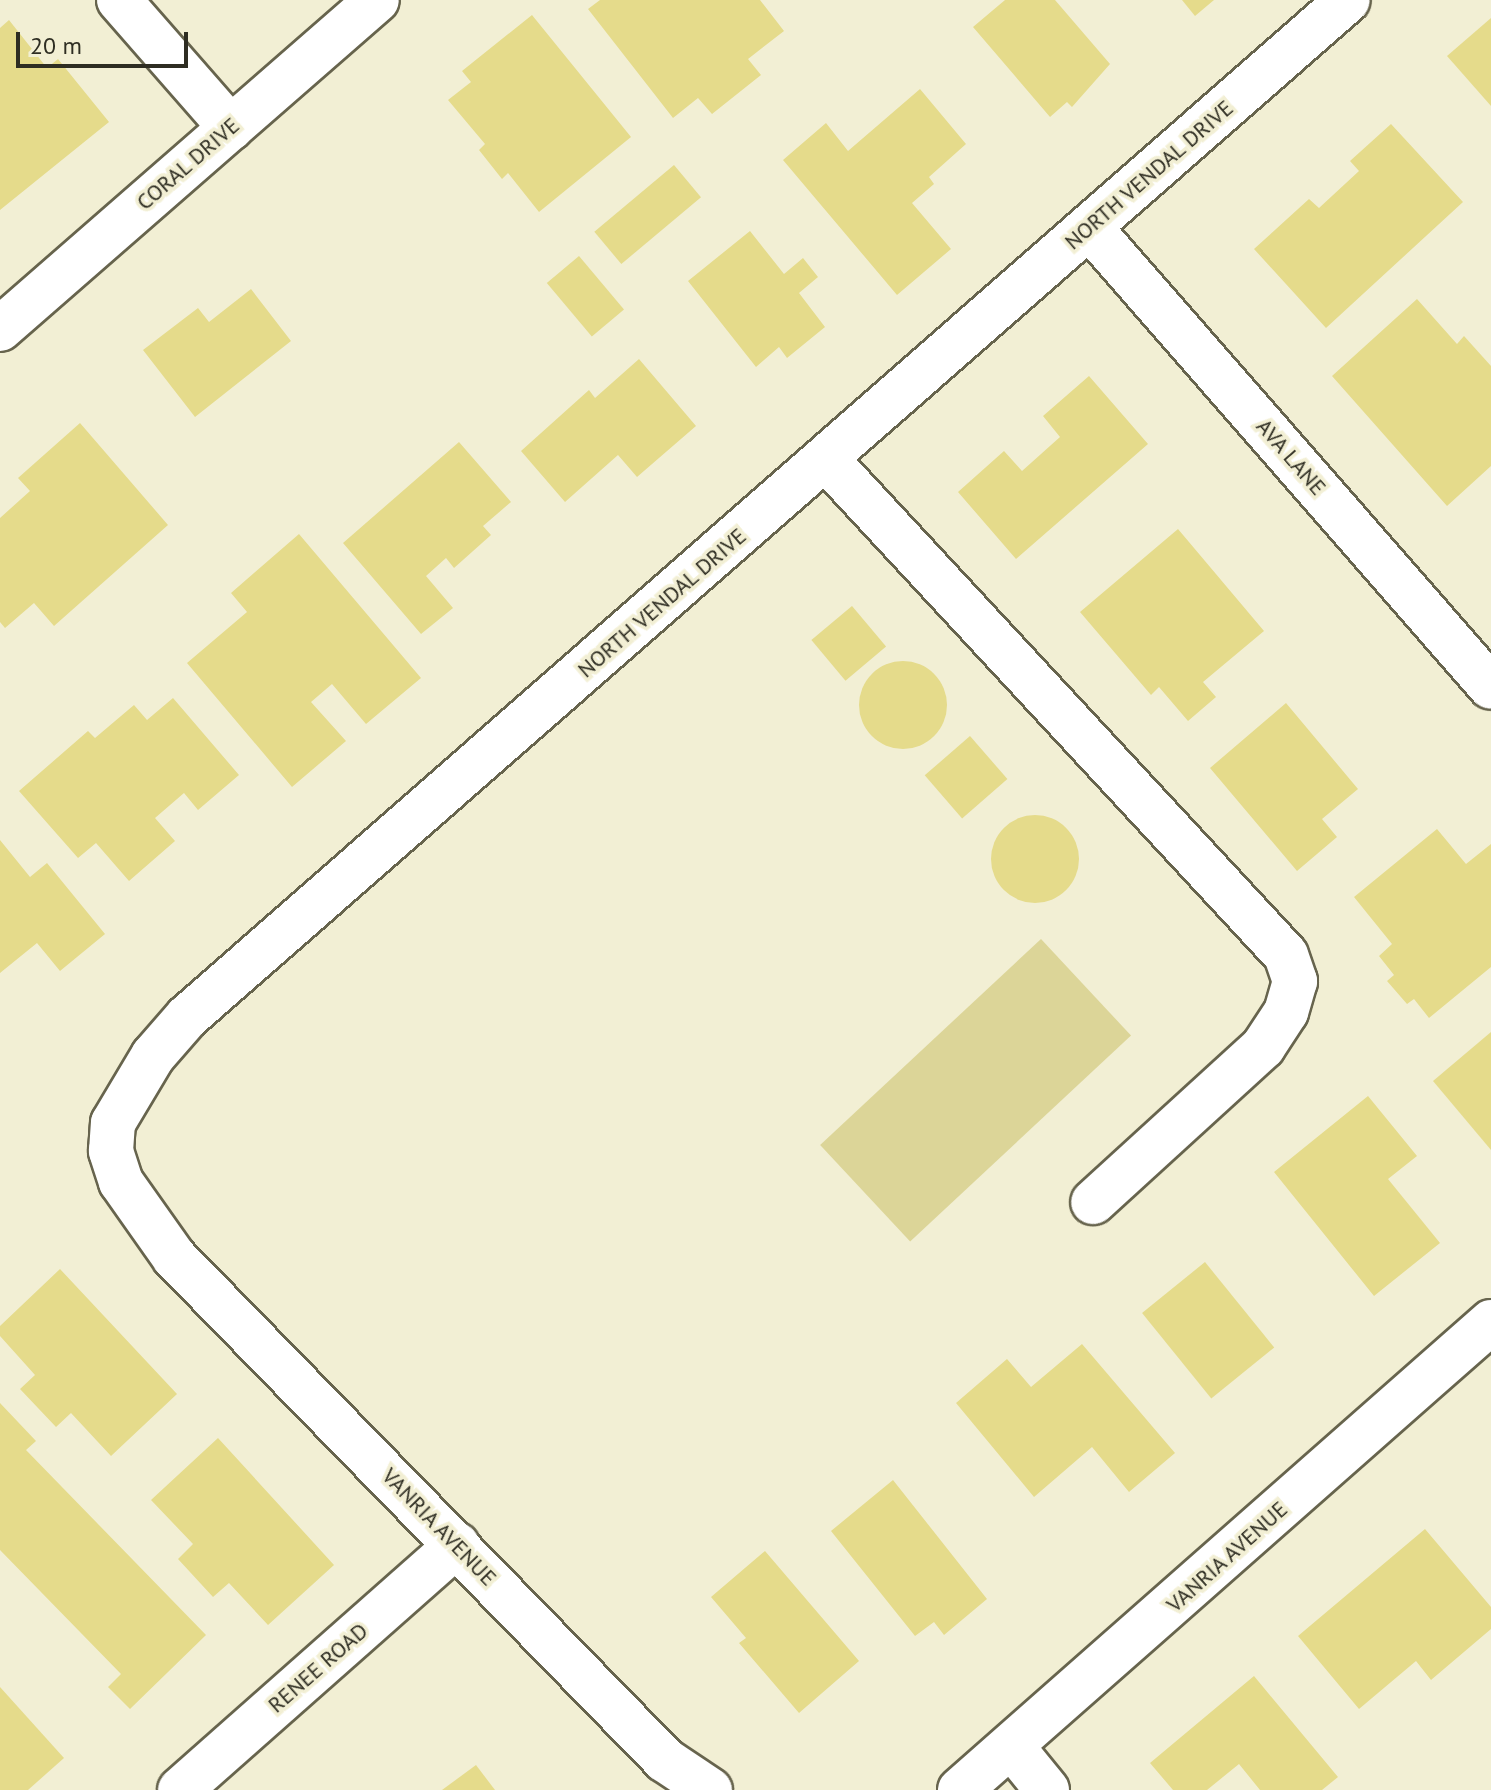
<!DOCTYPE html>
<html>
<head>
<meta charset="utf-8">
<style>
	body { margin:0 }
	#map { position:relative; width:1491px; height:1790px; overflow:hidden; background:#f2efd4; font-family:"PT Sans",sans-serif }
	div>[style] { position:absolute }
	.green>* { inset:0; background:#dcd598; transform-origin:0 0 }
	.building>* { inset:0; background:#e5db8b; transform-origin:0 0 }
	.round { border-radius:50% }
	.roads { filter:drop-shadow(2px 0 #67644d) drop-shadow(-2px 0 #67644d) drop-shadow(0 2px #67644d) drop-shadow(0 -2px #67644d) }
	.minor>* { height:44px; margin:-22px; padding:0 22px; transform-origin:22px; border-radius:22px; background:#fff }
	span { translate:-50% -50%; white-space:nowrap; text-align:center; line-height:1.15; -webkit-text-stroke:7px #f2efd4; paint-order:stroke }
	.street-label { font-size:22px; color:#2e2d22 }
	.scale { position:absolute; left:16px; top:32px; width:172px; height:36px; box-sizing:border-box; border:4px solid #2e2d22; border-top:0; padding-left:10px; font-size:24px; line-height:28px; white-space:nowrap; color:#2e2d22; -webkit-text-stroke:6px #f2efd4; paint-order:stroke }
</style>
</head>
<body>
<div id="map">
	<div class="green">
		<i style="left:1041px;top:939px;width:132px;height:302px;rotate:47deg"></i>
	</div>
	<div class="building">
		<i style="clip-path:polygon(600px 0,760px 0,784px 31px,748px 59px,761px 75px,712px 114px,698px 98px,673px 118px,588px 9px)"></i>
		<i style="clip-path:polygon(1005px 0,1055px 0,1110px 64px,1072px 107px,1067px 102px,1050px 117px,973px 27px)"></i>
		<i style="clip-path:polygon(1182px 0,1214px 0,1195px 16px)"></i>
		<i style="clip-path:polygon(532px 15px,631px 137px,539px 212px,508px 173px,502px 179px,479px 150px,485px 144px,448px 100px,471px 82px,462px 71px)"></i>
		<i style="clip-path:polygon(1491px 18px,1491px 106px,1447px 56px)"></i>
		<i style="clip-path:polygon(9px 20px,47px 68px,58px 59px,109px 122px,0 210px,0 28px)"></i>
		<i style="clip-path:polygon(920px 89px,966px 144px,929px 177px,934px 184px,912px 203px,951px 249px,897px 295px,783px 160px,826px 123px,848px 151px)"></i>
		<i style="clip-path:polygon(1391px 124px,1463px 202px,1326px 328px,1254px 249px,1309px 199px,1319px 208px,1359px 171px,1350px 161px)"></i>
		<i style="left:674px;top:165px;width:42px;height:104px;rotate:50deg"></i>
		<i style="clip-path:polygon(750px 231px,784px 274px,803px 258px,818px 277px,799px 293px,825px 327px,787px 358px,779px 347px,756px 367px,688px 281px)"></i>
		<i style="left:579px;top:256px;width:70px;height:42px;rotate:50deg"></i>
		<i style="clip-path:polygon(251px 289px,291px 341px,195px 417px,143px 350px,198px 308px,209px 322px)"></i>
		<i style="clip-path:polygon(1417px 299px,1457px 344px,1464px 336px,1491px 366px,1491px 466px,1447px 506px,1332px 376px)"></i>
		<i style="clip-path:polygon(639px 359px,696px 426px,637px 477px,618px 455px,565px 502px,521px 451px,589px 390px,595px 398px)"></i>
		<i style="clip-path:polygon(1089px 376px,1148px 444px,1016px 559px,958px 492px,1004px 451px,1022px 471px,1060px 437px,1043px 416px)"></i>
		<i style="clip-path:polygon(80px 423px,168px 525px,54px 626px,34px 603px,5px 628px,0 622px,0 518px,30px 491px,18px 478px)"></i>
		<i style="clip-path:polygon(459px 442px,511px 502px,483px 526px,491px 535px,454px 568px,446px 558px,426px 576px,453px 608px,421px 634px,343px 543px)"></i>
		<i style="clip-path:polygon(1178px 529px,1264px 631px,1203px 682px,1216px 697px,1188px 721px,1159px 687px,1151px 695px,1080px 612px)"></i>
		<i style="clip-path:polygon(299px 534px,421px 678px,366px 724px,332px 684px,311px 702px,346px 741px,292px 787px,187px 663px,247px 612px,231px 593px)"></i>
		<i style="left:852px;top:606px;width:53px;height:53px;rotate:50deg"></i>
		<i class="round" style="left:859px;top:661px;width:88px;height:88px"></i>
		<i style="clip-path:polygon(173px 698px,239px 775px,198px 810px,184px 793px,155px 818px,175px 841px,129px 881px,96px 843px,78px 858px,19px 791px,88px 731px,95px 738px,134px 705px,147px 720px)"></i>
		<i style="clip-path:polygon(1286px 703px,1358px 789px,1322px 819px,1337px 837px,1297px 871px,1210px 768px)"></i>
		<i style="left:970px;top:736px;width:57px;height:60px;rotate:49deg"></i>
		<i class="round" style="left:991px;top:815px;width:88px;height:88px"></i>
		<i style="clip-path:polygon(1437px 829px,1466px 864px,1491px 844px,1491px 967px,1429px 1018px,1414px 999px,1407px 1004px,1387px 981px,1394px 975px,1379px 956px,1392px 944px,1354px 897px)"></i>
		<i style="clip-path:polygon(0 840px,30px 877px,47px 863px,105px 934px,60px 971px,37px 943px,0 973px)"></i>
		<i style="clip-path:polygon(1491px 1032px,1491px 1150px,1433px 1081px)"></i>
		<i style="clip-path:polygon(1368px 1096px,1417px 1156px,1388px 1179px,1440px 1243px,1374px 1296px,1274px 1172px)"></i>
		<i style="left:1205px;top:1262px;width:110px;height:81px;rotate:51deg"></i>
		<i style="clip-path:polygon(60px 1269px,177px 1394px,111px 1456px,71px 1413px,56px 1427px,20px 1389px,35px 1375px,0 1336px,0 1326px)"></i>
		<i style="clip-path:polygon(1082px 1344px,1175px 1453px,1129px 1492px,1092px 1447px,1034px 1497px,956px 1403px,1007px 1359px,1031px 1387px)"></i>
		<i style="clip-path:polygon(0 1403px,36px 1441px,26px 1450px,206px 1635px,130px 1709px,108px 1687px,121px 1674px,0 1550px)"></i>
		<i style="clip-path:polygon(218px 1438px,334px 1565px,268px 1625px,229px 1583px,213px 1597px,178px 1559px,193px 1544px,151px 1500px)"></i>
		<i style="clip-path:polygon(893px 1480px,987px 1599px,944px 1635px,934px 1622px,915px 1636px,831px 1531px)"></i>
		<i style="clip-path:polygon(1425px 1529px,1491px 1607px,1491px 1629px,1431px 1680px,1416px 1661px,1359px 1709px,1298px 1636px)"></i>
		<i style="clip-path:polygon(765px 1551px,859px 1661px,799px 1713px,739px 1643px,746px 1638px,711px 1597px)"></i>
		<i style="clip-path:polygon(1254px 1676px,1338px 1777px,1322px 1790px,1260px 1790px,1239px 1764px,1207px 1790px,1173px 1790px,1150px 1763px)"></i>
		<i style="clip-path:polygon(0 1687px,64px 1758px,28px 1790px,0 1790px)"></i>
		<i style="clip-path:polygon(476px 1765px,495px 1790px,442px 1790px)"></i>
	</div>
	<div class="roads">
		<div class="minor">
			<i style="left:119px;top:0;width:170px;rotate:48.8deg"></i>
			<i style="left:1090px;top:228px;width:609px;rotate:48.86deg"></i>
			<i style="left:0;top:329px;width:500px;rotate:-41.11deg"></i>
			<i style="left:826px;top:459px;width:676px;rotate:47.16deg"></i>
			<i style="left:1286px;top:955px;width:28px;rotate:71deg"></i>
			<i style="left:1295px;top:981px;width:32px;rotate:106deg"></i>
			<i style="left:1286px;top:1012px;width:42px;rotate:123.3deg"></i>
			<i style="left:1263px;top:1047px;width:230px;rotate:137.6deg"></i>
			<i style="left:1013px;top:1748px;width:54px;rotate:51deg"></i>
			<i style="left:180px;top:1790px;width:370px;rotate:-41.5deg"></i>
			<i style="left:710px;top:1790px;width:54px;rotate:-146.3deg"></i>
			<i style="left:665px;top:1760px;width:703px;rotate:-134.31deg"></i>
			<i style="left:174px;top:1257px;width:92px;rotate:-125.2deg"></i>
			<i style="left:121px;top:1182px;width:33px;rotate:-108deg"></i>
			<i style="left:111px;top:1151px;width:28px;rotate:-86deg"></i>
			<i style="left:113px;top:1123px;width:78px;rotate:-59.2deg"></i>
			<i style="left:153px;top:1056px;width:52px;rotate:-48.9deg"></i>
			<i style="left:187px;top:1017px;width:1543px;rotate:-41.22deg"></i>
			<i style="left:960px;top:1790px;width:708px;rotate:-41.39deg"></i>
		</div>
	</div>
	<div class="street-label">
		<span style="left:188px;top:164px;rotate:-41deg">CORAL DRIVE</span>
		<span style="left:1149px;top:175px;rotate:-41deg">NORTH VENDAL DRIVE</span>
		<span style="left:1291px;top:457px;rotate:49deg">AVA LANE</span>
		<span style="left:662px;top:603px;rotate:-41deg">NORTH VENDAL DRIVE</span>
		<span style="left:439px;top:1527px;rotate:46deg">VANRIA AVENUE</span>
		<span style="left:1227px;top:1557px;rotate:-42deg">VANRIA AVENUE</span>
		<span style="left:318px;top:1668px;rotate:-41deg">RENEE ROAD</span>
	</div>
	<div class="scale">20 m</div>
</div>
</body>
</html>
